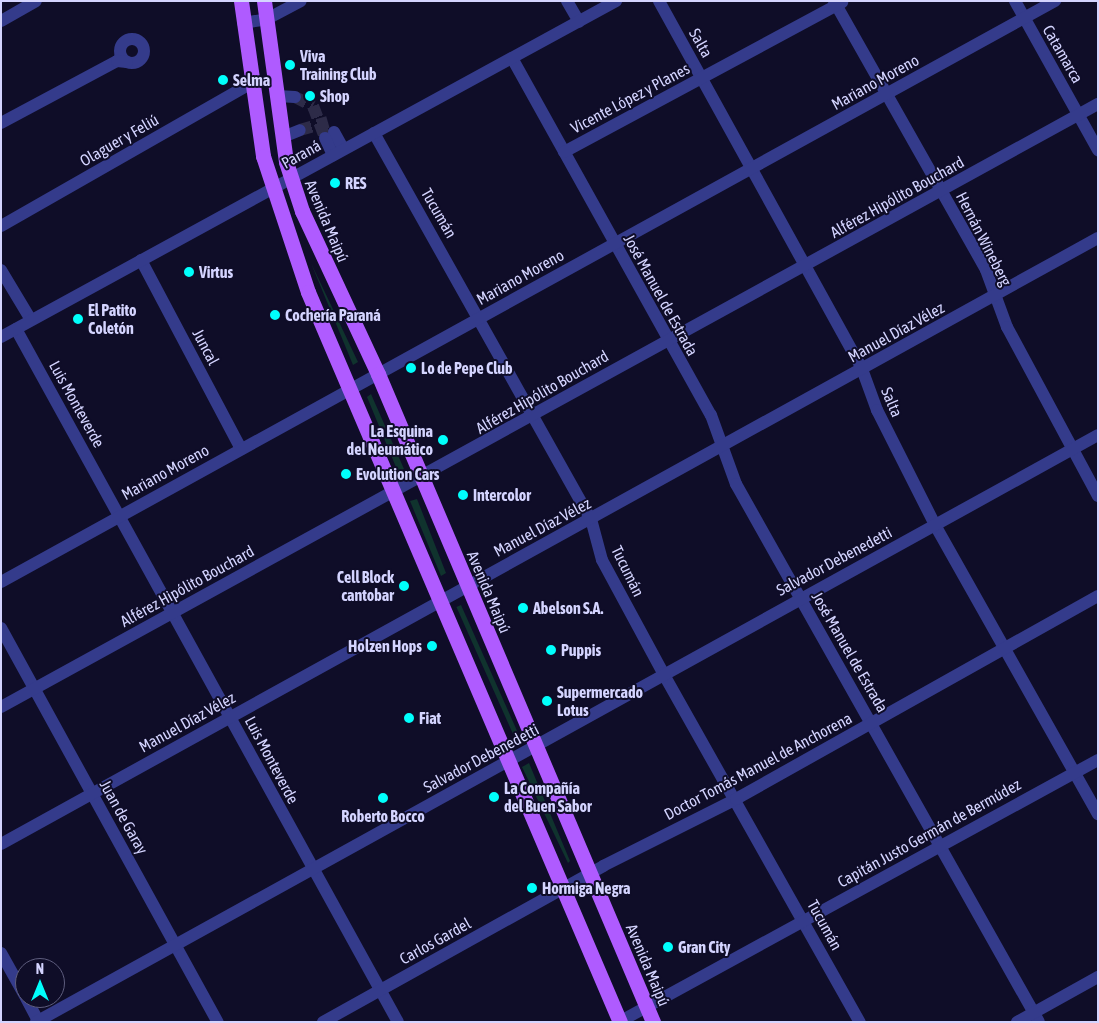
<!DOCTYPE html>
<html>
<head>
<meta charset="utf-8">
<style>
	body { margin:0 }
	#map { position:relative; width:1099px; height:1023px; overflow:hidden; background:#0f0d28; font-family:"Asap Condensed",sans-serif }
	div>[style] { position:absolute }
	.green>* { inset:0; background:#10332e; transform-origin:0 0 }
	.minor-tunnel>* { height:12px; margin-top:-6px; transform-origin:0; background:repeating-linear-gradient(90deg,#2d2b48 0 12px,transparent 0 18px) }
	.minor>* { height:12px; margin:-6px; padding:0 6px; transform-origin:6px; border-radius:6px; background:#343b8b }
	.minor>.ring { margin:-6px; padding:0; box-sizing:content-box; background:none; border:12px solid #343b8b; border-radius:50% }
	.major>* { height:15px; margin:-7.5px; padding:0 7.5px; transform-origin:7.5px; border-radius:7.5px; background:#af5bff }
	.dots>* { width:14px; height:14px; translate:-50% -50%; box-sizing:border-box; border:2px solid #0f0d28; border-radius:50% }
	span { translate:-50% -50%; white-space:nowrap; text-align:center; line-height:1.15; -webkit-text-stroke:4px #0f0d28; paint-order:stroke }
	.street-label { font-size:16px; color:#d4d4ff }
	.poi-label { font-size:16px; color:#d4d4ff; font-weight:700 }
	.left { translate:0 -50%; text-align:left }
	.right { translate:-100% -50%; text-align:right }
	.frame { position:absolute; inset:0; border:2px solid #d4d4ff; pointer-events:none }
	.north { position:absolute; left:15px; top:958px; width:50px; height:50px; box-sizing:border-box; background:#0f0d28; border:1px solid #5e5d7e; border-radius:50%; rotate:0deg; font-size:14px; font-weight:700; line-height:20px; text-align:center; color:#d4d4ff }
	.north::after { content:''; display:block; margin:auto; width:18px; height:22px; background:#00fffc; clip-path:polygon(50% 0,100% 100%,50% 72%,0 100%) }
</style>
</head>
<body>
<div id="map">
	<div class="green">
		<i style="clip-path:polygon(311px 263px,358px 362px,353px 365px)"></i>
		<i style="clip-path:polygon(371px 394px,404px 469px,398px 472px,367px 397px)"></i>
		<i style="clip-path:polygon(417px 499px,446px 573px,441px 576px,410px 501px)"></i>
		<i style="left:461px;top:605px;width:142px;height:5px;rotate:66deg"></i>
		<i style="clip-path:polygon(529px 763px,570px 861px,568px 863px,522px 767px)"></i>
	</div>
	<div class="minor-tunnel">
		<i style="left:295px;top:97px;width:20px;rotate:27deg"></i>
		<i style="left:313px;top:106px;width:34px;rotate:69deg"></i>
		<i style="left:300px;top:130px;width:29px;rotate:-16deg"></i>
	</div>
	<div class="minor">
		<i style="left:567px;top:1px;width:24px;rotate:60deg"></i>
		<i style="left:659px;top:1px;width:420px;rotate:61.1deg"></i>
		<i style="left:862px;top:369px;width:44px;rotate:69.9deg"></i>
		<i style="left:877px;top:410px;width:129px;rotate:63.2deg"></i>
		<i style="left:935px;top:525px;width:332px;rotate:60.6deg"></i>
		<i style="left:834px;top:1px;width:309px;rotate:60.5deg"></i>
		<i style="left:986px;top:270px;width:61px;rotate:69.8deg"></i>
		<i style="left:1007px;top:327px;width:192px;rotate:61.7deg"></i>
		<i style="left:1015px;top:1px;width:171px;rotate:60.9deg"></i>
		<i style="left:1px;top:21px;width:40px;rotate:-29.7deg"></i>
		<i style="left:243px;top:23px;width:24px;rotate:-9deg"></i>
		<i style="left:267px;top:19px;width:38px;rotate:-28deg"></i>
		<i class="ring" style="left:120px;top:39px;width:12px;height:12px"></i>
		<i style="left:512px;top:58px;width:409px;rotate:60.9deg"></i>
		<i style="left:711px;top:415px;width:73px;rotate:70.1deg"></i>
		<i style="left:736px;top:484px;width:617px;rotate:60.61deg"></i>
		<i style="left:277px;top:96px;width:18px;rotate:3deg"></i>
		<i style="left:1px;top:123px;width:132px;rotate:-28.1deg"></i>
		<i style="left:117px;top:61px;width:10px;rotate:6deg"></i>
		<i style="left:334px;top:132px;width:18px;rotate:61deg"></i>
		<i style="left:374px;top:133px;width:443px;rotate:60.7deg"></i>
		<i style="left:591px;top:519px;width:42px;rotate:75deg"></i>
		<i style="left:602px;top:560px;width:128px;rotate:61.6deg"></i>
		<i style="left:663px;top:673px;width:401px;rotate:60.6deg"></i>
		<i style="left:283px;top:137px;width:18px;rotate:-22deg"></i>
		<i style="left:325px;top:138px;width:19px;rotate:65deg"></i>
		<i style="left:564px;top:152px;width:316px;rotate:-28.3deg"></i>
		<i style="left:1px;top:226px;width:289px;rotate:-29.7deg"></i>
		<i style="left:141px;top:260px;width:214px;rotate:62.1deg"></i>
		<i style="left:1px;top:270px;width:58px;rotate:59deg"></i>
		<i style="left:16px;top:329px;width:791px;rotate:61.14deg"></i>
		<i style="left:1px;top:337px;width:701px;rotate:-28.65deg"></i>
		<i style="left:1px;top:582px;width:1204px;rotate:-28.87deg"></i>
		<i style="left:1px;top:628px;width:450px;rotate:61.2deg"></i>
		<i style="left:1px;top:707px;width:1252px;rotate:-28.8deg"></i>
		<i style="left:1px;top:844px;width:1253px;rotate:-28.92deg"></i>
		<i style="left:1px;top:953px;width:49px;rotate:60.8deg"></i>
		<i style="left:26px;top:998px;width:27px;rotate:62deg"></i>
		<i style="left:36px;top:1022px;width:1213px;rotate:-28.93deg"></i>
		<i style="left:323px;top:1022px;width:321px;rotate:-29.1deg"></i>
		<i style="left:603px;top:866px;width:149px;rotate:-26.7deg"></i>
		<i style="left:736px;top:799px;width:415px;rotate:-29.3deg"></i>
		<i style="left:619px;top:1022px;width:546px;rotate:-28.68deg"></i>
		<i style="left:1017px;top:1022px;width:93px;rotate:-29.1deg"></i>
	</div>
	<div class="major">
		<i style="left:241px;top:1px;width:157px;rotate:81.9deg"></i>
		<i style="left:263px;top:156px;width:143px;rotate:71.7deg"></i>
		<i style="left:308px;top:292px;width:794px;rotate:66.86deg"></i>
		<i style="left:264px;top:1px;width:162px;rotate:82.2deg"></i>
		<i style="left:286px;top:162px;width:52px;rotate:71.9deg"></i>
		<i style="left:302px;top:211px;width:180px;rotate:65deg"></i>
		<i style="left:378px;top:374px;width:704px;rotate:67deg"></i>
	</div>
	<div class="dots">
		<i style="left:290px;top:65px;background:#00fffc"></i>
		<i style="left:223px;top:80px;background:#00fffc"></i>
		<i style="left:310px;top:96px;background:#00fffc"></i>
		<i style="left:335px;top:183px;background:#00fffc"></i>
		<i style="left:189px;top:272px;background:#00fffc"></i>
		<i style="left:275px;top:315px;background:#00fffc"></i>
		<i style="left:78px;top:319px;background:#00fffc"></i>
		<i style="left:411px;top:368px;background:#00fffc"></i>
		<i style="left:443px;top:440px;background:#00fffc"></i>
		<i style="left:346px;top:474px;background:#00fffc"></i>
		<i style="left:463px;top:495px;background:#00fffc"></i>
		<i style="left:404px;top:586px;background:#00fffc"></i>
		<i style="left:523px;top:608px;background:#00fffc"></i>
		<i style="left:432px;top:646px;background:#00fffc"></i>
		<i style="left:551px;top:650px;background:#00fffc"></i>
		<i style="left:547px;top:701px;background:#00fffc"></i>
		<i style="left:409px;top:718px;background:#00fffc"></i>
		<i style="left:494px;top:797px;background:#00fffc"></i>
		<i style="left:383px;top:798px;background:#00fffc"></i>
		<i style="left:532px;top:888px;background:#00fffc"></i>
		<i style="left:668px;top:947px;background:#00fffc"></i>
	</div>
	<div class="street-label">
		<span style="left:701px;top:43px;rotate:61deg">Salta</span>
		<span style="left:1063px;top:54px;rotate:60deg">Catamarca</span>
		<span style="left:875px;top:82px;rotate:-29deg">Mariano Moreno</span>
		<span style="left:630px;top:98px;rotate:-28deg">Vicente López y Planes</span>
		<span style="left:119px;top:140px;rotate:-30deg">Olaguer y Feliú</span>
		<span style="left:301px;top:154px;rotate:-29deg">Paraná</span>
		<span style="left:897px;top:197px;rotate:-29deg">Alférez Hipólito Bouchard</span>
		<span style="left:439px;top:213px;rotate:60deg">Tucumán</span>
		<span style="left:327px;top:221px;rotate:67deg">Avenida Maipú</span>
		<span style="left:984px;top:239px;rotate:63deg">Hernán Wineberg</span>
		<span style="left:520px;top:277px;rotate:-29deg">Mariano Moreno</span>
		<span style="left:661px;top:295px;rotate:61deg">José Manuel de Estrada</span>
		<span style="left:896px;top:332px;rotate:-29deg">Manuel Díaz Vélez</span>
		<span style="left:206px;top:347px;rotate:62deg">Juncal</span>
		<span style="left:542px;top:392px;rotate:-30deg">Alférez Hipólito Bouchard</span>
		<span style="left:892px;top:402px;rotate:67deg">Salta</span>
		<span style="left:77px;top:404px;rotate:61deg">Luis Monteverde</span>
		<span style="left:165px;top:472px;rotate:-29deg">Mariano Moreno</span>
		<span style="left:542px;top:527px;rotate:-28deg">Manuel Díaz Vélez</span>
		<span style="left:834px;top:561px;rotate:-28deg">Salvador Debenedetti</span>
		<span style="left:628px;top:571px;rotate:64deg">Tucumán</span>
		<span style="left:187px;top:586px;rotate:-29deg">Alférez Hipólito Bouchard</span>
		<span style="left:489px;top:592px;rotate:67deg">Avenida Maipú</span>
		<span style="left:850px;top:652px;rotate:60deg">José Manuel de Estrada</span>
		<span style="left:187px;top:722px;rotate:-29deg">Manuel Díaz Vélez</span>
		<span style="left:481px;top:758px;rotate:-28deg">Salvador Debenedetti</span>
		<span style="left:272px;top:760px;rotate:62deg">Luis Monteverde</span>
		<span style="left:758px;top:766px;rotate:-28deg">Doctor Tomás Manuel de Anchorena</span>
		<span style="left:124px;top:817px;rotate:61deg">Juan de Garay</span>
		<span style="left:929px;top:833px;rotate:-29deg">Capitán Justo Germán de Bermúdez</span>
		<span style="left:825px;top:925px;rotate:61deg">Tucumán</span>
		<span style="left:435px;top:941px;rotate:-29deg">Carlos Gardel</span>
		<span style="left:648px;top:965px;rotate:67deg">Avenida Maipú</span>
	</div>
	<div class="poi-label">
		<span class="left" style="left:300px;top:65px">Viva<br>Training Club</span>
		<span class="left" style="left:233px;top:80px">Selma</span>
		<span class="left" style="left:320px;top:96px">Shop</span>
		<span class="left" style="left:345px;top:183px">RES</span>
		<span class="left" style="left:199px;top:272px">Virtus</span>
		<span class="left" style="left:88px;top:319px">El Patito<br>Coletón</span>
		<span class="left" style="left:285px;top:315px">Cochería Paraná</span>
		<span class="left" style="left:421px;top:368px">Lo de Pepe Club</span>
		<span class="right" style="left:433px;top:440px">La Esquina<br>del Neumático</span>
		<span class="left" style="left:356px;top:474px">Evolution Cars</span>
		<span class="left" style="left:473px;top:495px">Intercolor</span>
		<span class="right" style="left:394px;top:586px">Cell Block<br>cantobar</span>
		<span class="left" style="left:533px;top:608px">Abelson S.A.</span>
		<span class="right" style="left:422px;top:646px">Holzen Hops</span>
		<span class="left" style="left:561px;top:650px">Puppis</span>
		<span class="left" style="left:557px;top:701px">Supermercado<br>Lotus</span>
		<span class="left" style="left:419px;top:718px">Fiat</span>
		<span class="left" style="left:504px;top:797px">La Compañía<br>del Buen Sabor</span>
		<span style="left:383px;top:816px">Roberto Bocco</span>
		<span class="left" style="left:542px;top:888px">Hormiga Negra</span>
		<span class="left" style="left:678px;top:947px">Gran City</span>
	</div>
	<div class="frame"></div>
	<div class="north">N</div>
</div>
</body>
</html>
